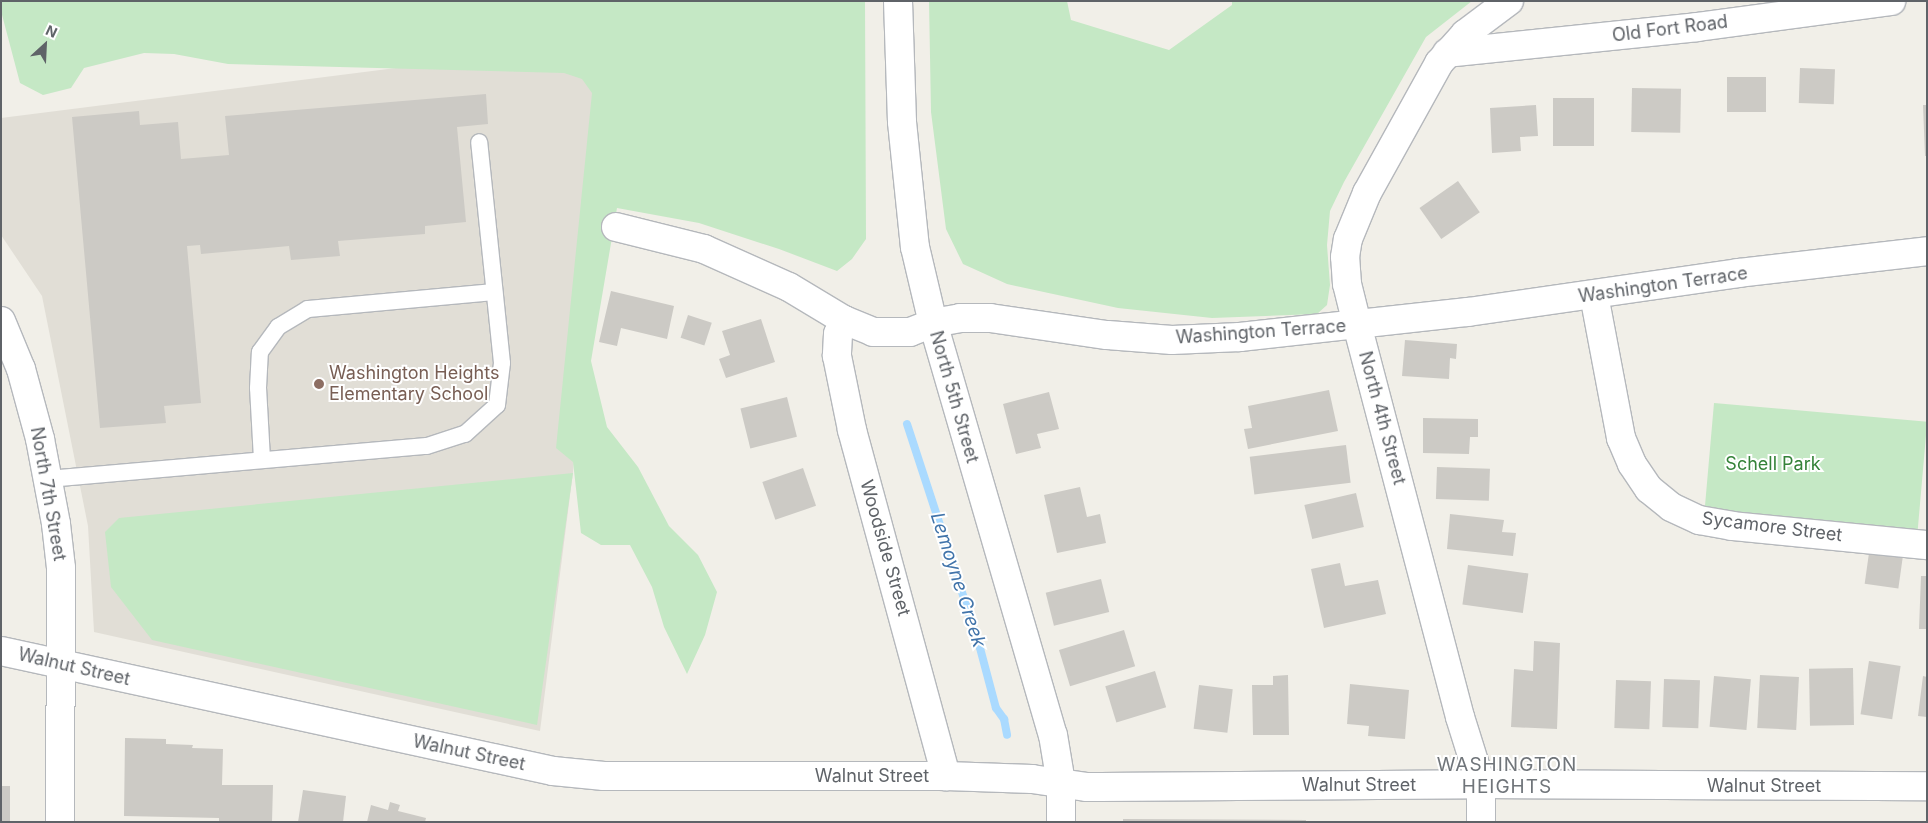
<!DOCTYPE html>
<html>
<head>
<meta charset="utf-8">
<style>
	body { margin:0 }
	#map { position:relative; width:1928px; height:823px; overflow:hidden; background:#f1efe8; font-family:Inter,sans-serif }
	div>[style] { position:absolute }
	.education>* { inset:0; background:#e1ded6 }
	.green>* { inset:0; background:#c5e8c5; transform-origin:0 0 }
	.stream>* { height:8px; margin:-4px; padding:0 4px; transform-origin:4px; border-radius:4px; background:#aadaff }
	.building>* { inset:0; background:#cccac5; transform-origin:0 0 }
	.roads { filter:drop-shadow(1px 0 #b5b8bc) drop-shadow(-1px 0 #b5b8bc) drop-shadow(0 1px #b5b8bc) drop-shadow(0 -1px #b5b8bc) }
	.lane>* { height:16px; margin:-8px; padding:0 8px; transform-origin:8px; border-radius:8px; background:#fff }
	.street>* { height:28px; margin:-14px; padding:0 14px; transform-origin:14px; border-radius:14px; background:#fff }
	.dots>* { width:14px; height:14px; translate:-50% -50%; box-sizing:border-box; border:2px solid #fff; border-radius:50% }
	span { translate:-50% -50%; white-space:nowrap; text-align:center; line-height:1.15; -webkit-text-stroke:4px #fff; paint-order:stroke }
	.street-label { font-size:18px; color:#5f6368 }
	.education-label { font-size:18px; color:#785e54 }
	.left { translate:0 -50%; text-align:left }
	.park-label { font-size:18px; color:#348238 }
	.water-label { font-size:19px; color:#4174aa; font-style:italic }
	.neighbourhood-label { font-size:19px; color:#70757a; letter-spacing:1px }
	.frame { position:absolute; inset:0; border:2px solid #5f6368; pointer-events:none }
	.north { position:absolute; left:20px; top:20px; width:50px; height:50px; -webkit-text-stroke:4px #fff; paint-order:stroke; rotate:25deg; font-size:14px; font-weight:700; line-height:20px; text-align:center; color:#5f6368 }
	.north::after { content:''; display:block; margin:auto; width:18px; height:22px; background:#5f6368; clip-path:polygon(50% 0,100% 100%,50% 72%,0 100%) }
</style>
</head>
<body>
<div id="map">
	<div class="education">
		<i style="clip-path:polygon(600px 42px,599px 95px,573px 472px,540px 731px,94px 632px,88px 526px,42px 296px,1px 235px,1px 118px)"></i>
	</div>
	<div class="green">
		<i style="clip-path:polygon(1px 1px,865px 1px,866px 239px,852px 259px,837px 271px,779px 249px,699px 223px,617px 208px,591px 361px,607px 427px,638px 467px,669px 526px,698px 555px,717px 592px,705px 635px,687px 674px,664px 627px,652px 587px,630px 545px,601px 545px,581px 533px,573px 462px,556px 448px,592px 93px,582px 79px,564px 73px,228px 64px,174px 54px,144px 53px,84px 68px,71px 88px,43px 95px,20px 83px,1px 11px)"></i>
		<i style="clip-path:polygon(929px 1px,1067px 1px,1071px 20px,1169px 50px,1232px 5px,1232px 1px,1472px 1px,1426px 37px,1344px 182px,1330px 211px,1327px 245px,1330px 285px,1327px 305px,1317px 314px,1212px 318px,1118px 308px,1007px 284px,963px 264px,946px 229px,931px 112px)"></i>
		<i style="left:1714px;top:403px;width:214px;height:110px;rotate:5deg"></i>
		<i style="clip-path:polygon(573px 473px,537px 725px,152px 640px,111px 587px,105px 532px,119px 518px)"></i>
	</div>
	<div class="stream">
		<i style="left:907px;top:424px;width:236px;rotate:71.9deg"></i>
		<i style="left:980px;top:648px;width:62px;rotate:75.1deg"></i>
		<i style="left:996px;top:708px;width:14px;rotate:54deg"></i>
		<i style="left:1004px;top:719px;width:16px;rotate:79deg"></i>
	</div>
	<div class="building">
		<i style="left:1800px;top:68px;width:35px;height:35px;rotate:2deg"></i>
		<i style="left:1727px;top:77px;width:39px;height:35px"></i>
		<i style="left:1632px;top:88px;width:49px;height:44px;rotate:1deg"></i>
		<i style="clip-path:polygon(486px 94px,488px 124px,457px 127px,466px 222px,425px 226px,425px 234px,338px 241px,340px 256px,291px 260px,289px 246px,201px 254px,200px 245px,187px 246px,201px 403px,164px 406px,166px 423px,100px 428px,72px 117px,139px 111px,140px 125px,178px 122px,181px 159px,229px 155px,225px 116px)"></i>
		<i style="left:1553px;top:98px;width:41px;height:48px"></i>
		<i style="clip-path:polygon(1536px 105px,1538px 136px,1520px 137px,1521px 151px,1492px 153px,1490px 108px)"></i>
		<i style="clip-path:polygon(1923px 105px,1927px 105px,1927px 156px,1925px 156px)"></i>
		<i style="left:1458px;top:181px;width:38px;height:47px;rotate:55deg"></i>
		<i style="clip-path:polygon(611px 291px,674px 306px,667px 339px,621px 328px,617px 346px,599px 342px)"></i>
		<i style="left:688px;top:315px;width:25px;height:24px;rotate:18deg"></i>
		<i style="clip-path:polygon(761px 319px,775px 362px,726px 378px,719px 359px,730px 355px,722px 331px)"></i>
		<i style="clip-path:polygon(1405px 340px,1457px 344px,1456px 359px,1450px 358px,1449px 379px,1402px 376px)"></i>
		<i style="clip-path:polygon(1329px 390px,1338px 431px,1248px 449px,1244px 429px,1252px 428px,1248px 406px)"></i>
		<i style="clip-path:polygon(1049px 392px,1059px 429px,1037px 434px,1041px 448px,1016px 454px,1003px 404px)"></i>
		<i style="left:787px;top:397px;width:41px;height:48px;rotate:76deg"></i>
		<i style="clip-path:polygon(1423px 418px,1478px 419px,1478px 437px,1470px 437px,1469px 454px,1423px 453px)"></i>
		<i style="left:1346px;top:445px;width:38px;height:97px;rotate:83deg"></i>
		<i style="left:1437px;top:467px;width:53px;height:32px;rotate:2deg"></i>
		<i style="left:803px;top:468px;width:40px;height:43px;rotate:71deg"></i>
		<i style="clip-path:polygon(1080px 487px,1087px 517px,1100px 514px,1106px 543px,1057px 553px,1044px 495px)"></i>
		<i style="left:1356px;top:493px;width:35px;height:53px;rotate:77deg"></i>
		<i style="clip-path:polygon(1450px 514px,1504px 520px,1502px 532px,1516px 533px,1513px 556px,1447px 549px)"></i>
		<i style="left:1869px;top:553px;width:34px;height:31px;rotate:8deg"></i>
		<i style="clip-path:polygon(1340px 563px,1345px 586px,1378px 580px,1386px 614px,1324px 628px,1311px 569px)"></i>
		<i style="left:1468px;top:565px;width:61px;height:40px;rotate:8deg"></i>
		<i style="clip-path:polygon(1921px 576px,1927px 576px,1927px 629px,1919px 629px)"></i>
		<i style="left:1101px;top:579px;width:34px;height:57px;rotate:76deg"></i>
		<i style="left:1124px;top:630px;width:38px;height:68px;rotate:73deg"></i>
		<i style="clip-path:polygon(1534px 641px,1560px 643px,1557px 729px,1511px 727px,1514px 669px,1533px 671px)"></i>
		<i style="left:1869px;top:661px;width:32px;height:54px;rotate:9deg"></i>
		<i style="left:1853px;top:668px;width:57px;height:44px;rotate:89deg"></i>
		<i style="left:1155px;top:671px;width:38px;height:52px;rotate:73deg"></i>
		<i style="clip-path:polygon(1288px 675px,1289px 735px,1253px 735px,1252px 685px,1273px 685px,1273px 676px)"></i>
		<i style="left:1760px;top:675px;width:39px;height:53px;rotate:3deg"></i>
		<i style="left:1714px;top:676px;width:37px;height:51px;rotate:5deg"></i>
		<i style="clip-path:polygon(1923px 676px,1927px 677px,1927px 717px,1918px 716px)"></i>
		<i style="left:1664px;top:679px;width:36px;height:48px;rotate:2deg"></i>
		<i style="left:1616px;top:680px;width:35px;height:48px;rotate:2deg"></i>
		<i style="clip-path:polygon(1350px 684px,1409px 690px,1405px 739px,1368px 736px,1369px 726px,1347px 724px)"></i>
		<i style="left:1199px;top:685px;width:34px;height:44px;rotate:7deg"></i>
		<i style="clip-path:polygon(125px 738px,166px 739px,166px 744px,193px 745px,192px 748px,223px 749px,222px 785px,273px 785px,272px 822px,219px 822px,219px 818px,124px 816px)"></i>
		<i style="left:1px;top:786px;width:9px;height:36px"></i>
		<i style="clip-path:polygon(303px 790px,346px 796px,343px 822px,298px 822px)"></i>
		<i style="clip-path:polygon(390px 802px,400px 805px,398px 811px,426px 818px,425px 822px,367px 822px,371px 805px,388px 810px)"></i>
		<i style="clip-path:polygon(1123px 819px,1306px 820px,1306px 822px,1123px 822px)"></i>
	</div>
	<div class="roads">
		<div class="lane">
			<i style="left:262px;top:459px;width:71px;rotate:-93.2deg"></i>
			<i style="left:258px;top:388px;width:36px;rotate:-87deg"></i>
			<i style="left:260px;top:352px;width:31px;rotate:-54deg"></i>
			<i style="left:278px;top:327px;width:35px;rotate:-31deg"></i>
			<i style="left:308px;top:309px;width:187px;rotate:-5.2deg"></i>
			<i style="left:48px;top:479px;width:380px;rotate:-5deg"></i>
			<i style="left:427px;top:446px;width:40px;rotate:-18deg"></i>
			<i style="left:465px;top:434px;width:43px;rotate:-42.2deg"></i>
			<i style="left:497px;top:405px;width:42px;rotate:-83.2deg"></i>
			<i style="left:502px;top:363px;width:222px;rotate:-95.9deg"></i>
		</div>
		<div class="street">
			<i style="left:898px;top:1px;width:121px;rotate:88.1deg"></i>
			<i style="left:902px;top:122px;width:126px;rotate:84.1deg"></i>
			<i style="left:915px;top:247px;width:78px;rotate:76.7deg"></i>
			<i style="left:933px;top:323px;width:429px;rotate:73.8deg"></i>
			<i style="left:1053px;top:735px;width:49px;rotate:80.5deg"></i>
			<i style="left:1061px;top:783px;width:39px;rotate:90deg"></i>
			<i style="left:1447px;top:53px;width:251px;rotate:-5.9deg"></i>
			<i style="left:1697px;top:27px;width:196px;rotate:-7.6deg"></i>
			<i style="left:616px;top:227px;width:91px;rotate:14deg"></i>
			<i style="left:704px;top:249px;width:93px;rotate:24.1deg"></i>
			<i style="left:789px;top:287px;width:64px;rotate:31deg"></i>
			<i style="left:844px;top:320px;width:31px;rotate:22deg"></i>
			<i style="left:873px;top:332px;width:37px"></i>
			<i style="left:910px;top:332px;width:25px;rotate:-21deg"></i>
			<i style="left:933px;top:323px;width:27px;rotate:-10deg"></i>
			<i style="left:960px;top:318px;width:30px"></i>
			<i style="left:990px;top:318px;width:118px;rotate:8.3deg"></i>
			<i style="left:1107px;top:335px;width:65px;rotate:4.4deg"></i>
			<i style="left:1172px;top:340px;width:68px;rotate:-2.5deg"></i>
			<i style="left:1240px;top:337px;width:229px;rotate:-6.3deg"></i>
			<i style="left:1468px;top:312px;width:273px;rotate:-8.2deg"></i>
			<i style="left:1738px;top:273px;width:190px;rotate:-6.6deg"></i>
			<i style="left:1594px;top:295px;width:146px;rotate:79.3deg"></i>
			<i style="left:1621px;top:438px;width:28px;rotate:67deg"></i>
			<i style="left:1632px;top:464px;width:30px;rotate:56deg"></i>
			<i style="left:1649px;top:489px;width:28px;rotate:39deg"></i>
			<i style="left:1671px;top:507px;width:31px;rotate:25deg"></i>
			<i style="left:1699px;top:520px;width:34px;rotate:10deg"></i>
			<i style="left:1732px;top:526px;width:196px;rotate:5.6deg"></i>
			<i style="left:844px;top:320px;width:15px;rotate:113deg"></i>
			<i style="left:838px;top:334px;width:22px;rotate:93deg"></i>
			<i style="left:837px;top:356px;width:76px;rotate:78.5deg"></i>
			<i style="left:852px;top:430px;width:359px;rotate:74.8deg"></i>
			<i style="left:1px;top:321px;width:52px;rotate:67.4deg"></i>
			<i style="left:21px;top:369px;width:73px;rotate:74.8deg"></i>
			<i style="left:40px;top:439px;width:86px;rotate:79.3deg"></i>
			<i style="left:56px;top:524px;width:44px;rotate:83.5deg"></i>
			<i style="left:61px;top:568px;width:254px;rotate:90.2deg"></i>
			<i style="left:1px;top:651px;width:565px;rotate:12.26deg"></i>
			<i style="left:553px;top:771px;width:51px;rotate:5.6deg"></i>
			<i style="left:604px;top:776px;width:342px"></i>
			<i style="left:946px;top:776px;width:86px;rotate:2deg"></i>
			<i style="left:1032px;top:779px;width:56px;rotate:8.3deg"></i>
			<i style="left:1087px;top:787px;width:394px;rotate:-0.4deg"></i>
			<i style="left:1481px;top:784px;width:446px;rotate:0.3deg"></i>
			<i style="left:1481px;top:822px;width:38px;rotate:-90deg"></i>
			<i style="left:1481px;top:784px;width:70px;rotate:-107.4deg"></i>
			<i style="left:1460px;top:717px;width:406px;rotate:-104.7deg"></i>
			<i style="left:1357px;top:324px;width:41px;rotate:-104deg"></i>
			<i style="left:1347px;top:284px;width:27px;rotate:-94deg"></i>
			<i style="left:1345px;top:257px;width:18px;rotate:-81deg"></i>
			<i style="left:1348px;top:239px;width:50px;rotate:-67.6deg"></i>
			<i style="left:1367px;top:193px;width:149px;rotate:-61deg"></i>
			<i style="left:1439px;top:63px;width:39px;rotate:-48deg"></i>
			<i style="left:1465px;top:34px;width:55px;rotate:-36.9deg"></i>
		</div>
	</div>
	<div class="dots">
		<i style="left:319px;top:384px;background:#8d6e63"></i>
	</div>
	<div class="street-label">
		<span style="left:1670px;top:29px;rotate:-7deg">Old Fort Road</span>
		<span style="left:1663px;top:285px;rotate:-8deg">Washington Terrace</span>
		<span style="left:1261px;top:332px;rotate:-4deg">Washington Terrace</span>
		<span style="left:954px;top:397px;rotate:74deg">North 5th Street</span>
		<span style="left:1382px;top:418px;rotate:75deg">North 4th Street</span>
		<span style="left:48px;top:494px;rotate:80deg">North 7th Street</span>
		<span style="left:1772px;top:527px;rotate:7deg">Sycamore Street</span>
		<span style="left:885px;top:548px;rotate:74deg">Woodside Street</span>
		<span style="left:74px;top:667px;rotate:13deg">Walnut Street</span>
		<span style="left:469px;top:753px;rotate:12deg">Walnut Street</span>
		<span style="left:872px;top:776px">Walnut Street</span>
		<span style="left:1359px;top:785px">Walnut Street</span>
		<span style="left:1764px;top:786px">Walnut Street</span>
	</div>
	<div class="education-label">
		<span class="left" style="left:329px;top:384px">Washington Heights<br>Elementary School</span>
	</div>
	<div class="park-label">
		<span style="left:1773px;top:464px">Schell Park</span>
	</div>
	<div class="water-label">
		<span style="left:958px;top:580px;rotate:72deg">Lemoyne Creek</span>
	</div>
	<div class="neighbourhood-label">
		<span style="left:1507px;top:776px">WASHINGTON<br>HEIGHTS</span>
	</div>
	<div class="frame"></div>
	<div class="north">N</div>
</div>
</body>
</html>
